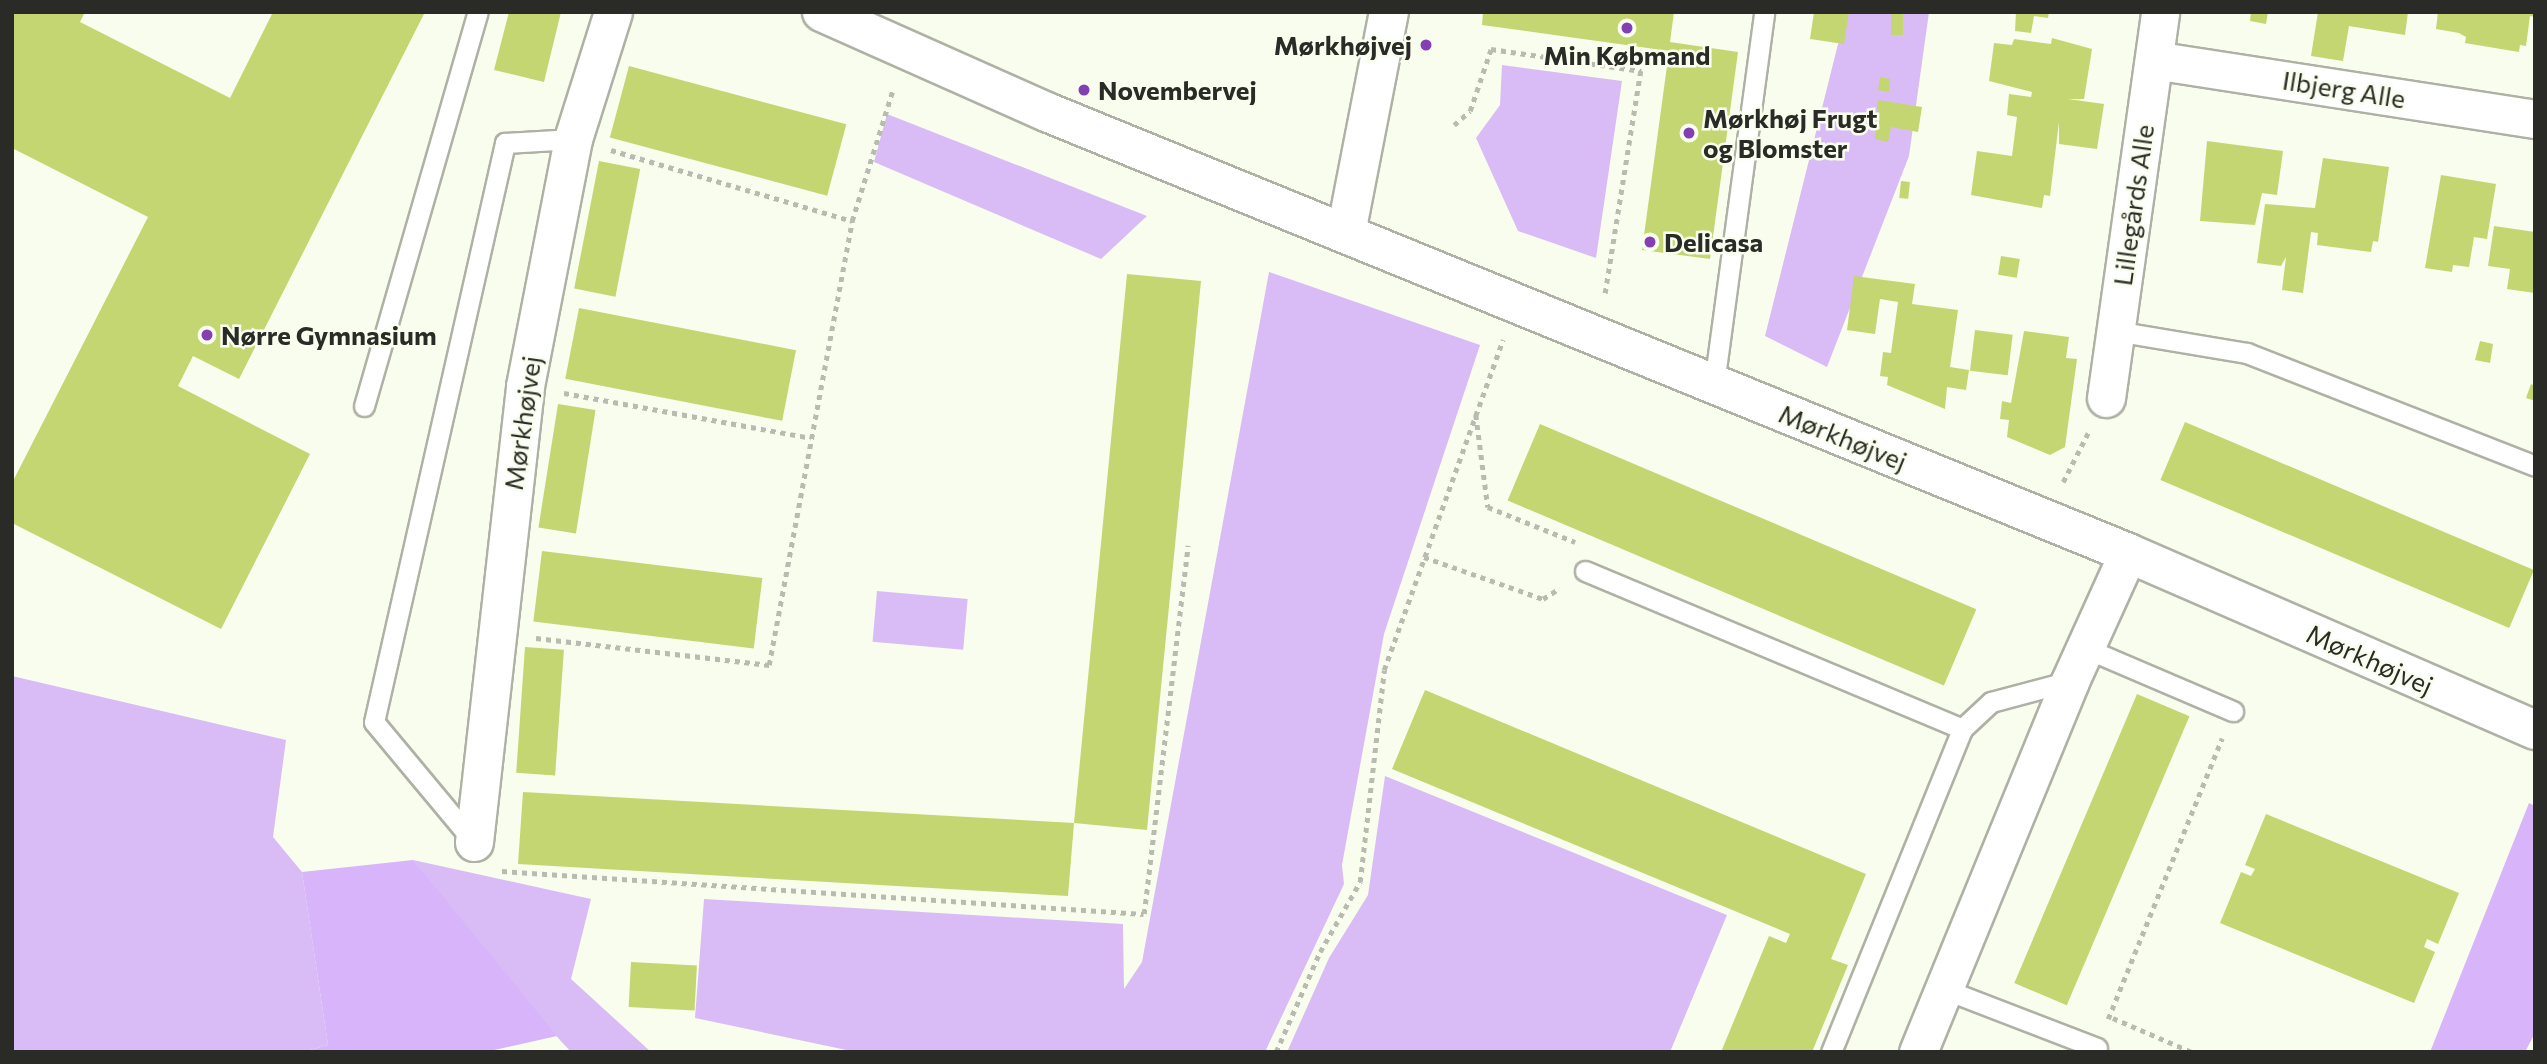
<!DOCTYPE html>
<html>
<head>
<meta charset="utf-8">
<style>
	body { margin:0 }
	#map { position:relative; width:2547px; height:1064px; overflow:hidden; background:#f9fdee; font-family:Commissioner,sans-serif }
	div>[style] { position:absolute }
	.green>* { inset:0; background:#d9bcf5; transform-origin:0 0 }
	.forest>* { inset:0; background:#d8b4fa }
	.building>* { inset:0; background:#c4d671; transform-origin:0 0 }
	.path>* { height:4.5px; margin-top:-2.25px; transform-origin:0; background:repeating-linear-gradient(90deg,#b8bbaf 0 5px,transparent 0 10px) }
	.roads { filter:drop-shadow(2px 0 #aeb1a4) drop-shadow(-2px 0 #aeb1a4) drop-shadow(0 2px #aeb1a4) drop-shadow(0 -2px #aeb1a4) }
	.service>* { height:19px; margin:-9.5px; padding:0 9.5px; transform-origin:9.5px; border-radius:9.5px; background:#fff }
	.minor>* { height:37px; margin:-18.5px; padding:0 18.5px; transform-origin:18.5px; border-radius:18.5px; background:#fff }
	.tertiary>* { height:38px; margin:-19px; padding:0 19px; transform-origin:19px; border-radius:19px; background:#fff }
	.dots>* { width:19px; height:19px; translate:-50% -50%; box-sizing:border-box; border:4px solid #f9fdee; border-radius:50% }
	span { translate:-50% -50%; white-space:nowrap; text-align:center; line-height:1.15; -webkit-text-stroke:5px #f9fdee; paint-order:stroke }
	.poi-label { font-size:26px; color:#2a2b26; font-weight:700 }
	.right { translate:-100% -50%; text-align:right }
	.left { translate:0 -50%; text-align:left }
	.street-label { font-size:26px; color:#2a2b26 }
	.frame { position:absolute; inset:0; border:14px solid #2a2b26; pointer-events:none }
</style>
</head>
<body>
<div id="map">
	<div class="green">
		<i style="clip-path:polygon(1846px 12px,1929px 12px,1909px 156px,1827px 367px,1765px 336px)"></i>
		<i style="clip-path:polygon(1502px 65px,1622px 81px,1596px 258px,1518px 231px,1476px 138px,1500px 105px)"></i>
		<i style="clip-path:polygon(887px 114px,1147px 216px,1101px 259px,874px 162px)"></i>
		<i style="clip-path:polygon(1269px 272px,1480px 345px,1384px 634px,1342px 865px,1344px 884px,1265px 1052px,856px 1052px,695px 1018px,704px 899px,1123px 924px,1124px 989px,1142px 962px)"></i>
		<i style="left:877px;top:591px;width:91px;height:51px;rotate:5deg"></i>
		<i style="clip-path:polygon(12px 676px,286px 740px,273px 837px,302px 872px,328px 1045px,303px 1052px,12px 1052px)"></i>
		<i style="clip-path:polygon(1385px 776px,1727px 915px,1670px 1052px,1287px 1052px,1329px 958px,1368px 895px)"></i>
		<i style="clip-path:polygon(413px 860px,591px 899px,571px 979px,651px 1052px,571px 1052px,504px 979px)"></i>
	</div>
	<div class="forest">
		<i style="clip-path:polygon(2529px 803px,2535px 806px,2535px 1033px,2525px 1052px,2430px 1052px)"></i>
		<i style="clip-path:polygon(413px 860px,557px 1036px,485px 1052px,303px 1052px,328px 1045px,302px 872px)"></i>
	</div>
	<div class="building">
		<i style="clip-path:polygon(12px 12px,85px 12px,80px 22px,230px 98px,273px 12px,425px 12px,239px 379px,193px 356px,178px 386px,310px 454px,221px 629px,12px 523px,12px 483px,148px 217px,12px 148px)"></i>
		<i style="clip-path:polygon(509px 12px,561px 12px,544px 82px,494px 70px)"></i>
		<i style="clip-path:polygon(1483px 12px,1674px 12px,1670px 42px,1738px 52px,1710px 259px,1642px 250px,1669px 51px,1482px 25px)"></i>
		<i style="clip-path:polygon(1814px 12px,1849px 12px,1844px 44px,1810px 39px)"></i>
		<i style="left:1891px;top:12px;width:12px;height:23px"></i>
		<i style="clip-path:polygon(2016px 12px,2049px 12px,2048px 18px,2034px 16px,2031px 33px,2015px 31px)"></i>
		<i style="clip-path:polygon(2251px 12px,2268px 12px,2266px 24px,2250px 21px)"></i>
		<i style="clip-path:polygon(2318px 12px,2344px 13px,2408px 12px,2405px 35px,2349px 26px,2343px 61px,2311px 56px)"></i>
		<i style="clip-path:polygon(2438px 12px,2535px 12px,2535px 17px,2530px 16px,2526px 46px,2520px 45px,2519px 52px,2465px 43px,2466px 37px,2459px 33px,2436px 29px)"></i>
		<i style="clip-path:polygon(2052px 38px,2092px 49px,2084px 99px,2068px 99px,2104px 104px,2097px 149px,2059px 144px,2059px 122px,2050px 196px,2044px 195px,2042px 208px,1971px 195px,1977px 151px,2012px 156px,2017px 117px,2007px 115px,2009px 94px,2031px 97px,2032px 92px,1989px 81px,1994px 43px,2012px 45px,2014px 39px,2051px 44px)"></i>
		<i style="left:629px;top:66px;width:225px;height:74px;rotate:15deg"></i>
		<i style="clip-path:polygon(1880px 77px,1890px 79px,1889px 92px,1878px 90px)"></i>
		<i style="clip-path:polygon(1878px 100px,1922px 107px,1918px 132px,1891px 127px,1888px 142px,1875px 139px)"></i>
		<i style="clip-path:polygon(2207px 141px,2283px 151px,2277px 195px,2262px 193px,2255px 225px,2200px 221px)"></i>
		<i style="clip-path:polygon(2323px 158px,2389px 167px,2378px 242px,2373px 241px,2371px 252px,2317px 245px,2318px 233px,2311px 232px,2303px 293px,2282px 290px,2286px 257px,2281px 266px,2257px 263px,2265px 204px,2315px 208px)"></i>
		<i style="left:599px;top:161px;width:42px;height:130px;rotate:11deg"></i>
		<i style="clip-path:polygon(2441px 175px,2496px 184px,2487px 239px,2474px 237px,2469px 267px,2453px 265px,2452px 272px,2425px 268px)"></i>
		<i style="left:1901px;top:181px;width:9px;height:17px;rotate:6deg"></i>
		<i style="clip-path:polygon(2494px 226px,2535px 232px,2535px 293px,2507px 289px,2510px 269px,2488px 266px)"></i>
		<i style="left:2001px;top:256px;width:19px;height:19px;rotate:9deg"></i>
		<i style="clip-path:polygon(1127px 274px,1201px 281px,1147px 830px,1074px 823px,1068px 896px,518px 864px,523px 792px,1074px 823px)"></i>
		<i style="clip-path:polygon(1854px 276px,1915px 284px,1912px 304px,1958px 310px,1950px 367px,1969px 370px,1966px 390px,1947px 387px,1945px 409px,1887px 385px,1888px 377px,1880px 376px,1883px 352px,1891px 353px,1898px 302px,1880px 299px,1875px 334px,1847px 330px)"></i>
		<i style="left:579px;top:308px;width:221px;height:72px;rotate:11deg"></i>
		<i style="left:1975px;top:330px;width:38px;height:41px;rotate:7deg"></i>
		<i style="clip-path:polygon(2024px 331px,2069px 337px,2066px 358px,2077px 359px,2065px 447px,2050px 455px,2007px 437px,2009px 420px,2000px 419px,2002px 401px,2011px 403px)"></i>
		<i style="clip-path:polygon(2480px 341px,2493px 344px,2490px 363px,2475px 360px)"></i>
		<i style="clip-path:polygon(2531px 384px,2535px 386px,2535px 401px,2526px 398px)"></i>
		<i style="left:558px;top:404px;width:38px;height:125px;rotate:9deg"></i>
		<i style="left:2185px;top:422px;width:379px;height:63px;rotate:23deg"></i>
		<i style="left:1540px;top:424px;width:474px;height:83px;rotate:23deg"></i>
		<i style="left:542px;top:551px;width:222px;height:71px;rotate:7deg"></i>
		<i style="left:525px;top:647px;width:39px;height:126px;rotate:4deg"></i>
		<i style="clip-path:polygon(1425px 690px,1866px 874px,1831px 959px,1848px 965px,1812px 1052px,1721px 1052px,1769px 936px,1786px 943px,1790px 934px,1392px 769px)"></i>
		<i style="left:2137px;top:694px;width:57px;height:314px;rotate:23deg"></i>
		<i style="clip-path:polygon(2266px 814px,2459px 893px,2438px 944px,2427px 939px,2424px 947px,2435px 952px,2414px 1003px,2220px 923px,2241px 872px,2251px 876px,2255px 869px,2245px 865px)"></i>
		<i style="left:631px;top:962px;width:66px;height:45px;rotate:3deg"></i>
	</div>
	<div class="path">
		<i style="left:1454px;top:125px;width:21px;rotate:-41deg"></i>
		<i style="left:1470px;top:111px;width:65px;rotate:-71.3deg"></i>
		<i style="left:1491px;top:49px;width:152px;rotate:8.3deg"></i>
		<i style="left:1641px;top:71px;width:229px;rotate:99.1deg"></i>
		<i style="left:611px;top:150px;width:251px;rotate:16.4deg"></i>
		<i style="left:564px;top:393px;width:251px;rotate:10.3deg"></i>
		<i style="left:1476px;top:415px;width:93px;rotate:82.6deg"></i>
		<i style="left:1488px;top:507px;width:94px;rotate:21.9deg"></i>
		<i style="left:2063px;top:482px;width:55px;rotate:-63deg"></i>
		<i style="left:1424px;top:557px;width:126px;rotate:19.4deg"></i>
		<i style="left:1543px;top:599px;width:20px;rotate:-33deg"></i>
		<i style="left:536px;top:638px;width:235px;rotate:6.6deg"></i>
		<i style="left:769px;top:665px;width:452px;rotate:-79.4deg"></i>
		<i style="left:852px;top:221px;width:138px;rotate:-72.7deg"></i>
		<i style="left:502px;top:871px;width:643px;rotate:3.83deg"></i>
		<i style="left:1144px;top:914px;width:371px;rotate:-83.2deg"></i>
		<i style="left:2113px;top:1018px;width:86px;rotate:23.3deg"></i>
		<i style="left:2108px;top:1019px;width:303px;rotate:-67.9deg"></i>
		<i style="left:1276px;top:1052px;width:109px;rotate:-66.3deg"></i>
		<i style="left:1320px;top:952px;width:81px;rotate:-60.3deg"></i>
		<i style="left:1360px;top:882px;width:213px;rotate:-83.5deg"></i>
		<i style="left:1384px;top:670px;width:351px;rotate:-70.2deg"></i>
	</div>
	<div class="roads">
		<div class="service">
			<i style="left:2115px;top:331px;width:134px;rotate:9.5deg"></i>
			<i style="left:2247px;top:353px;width:309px;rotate:21.4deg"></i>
			<i style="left:1714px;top:384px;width:375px;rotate:-82.3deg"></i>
			<i style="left:364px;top:406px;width:410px;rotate:-73.9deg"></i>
			<i style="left:1585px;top:571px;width:409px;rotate:22.7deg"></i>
			<i style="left:2085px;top:648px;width:161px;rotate:23.1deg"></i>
			<i style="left:474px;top:842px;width:156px;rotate:-129.8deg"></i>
			<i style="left:374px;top:722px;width:594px;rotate:-77.25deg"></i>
			<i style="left:505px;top:143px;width:68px;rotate:-3.4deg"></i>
			<i style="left:1944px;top:989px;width:164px;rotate:21.1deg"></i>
			<i style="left:1831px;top:1052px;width:349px;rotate:-67.9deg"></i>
			<i style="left:1962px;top:729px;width:40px;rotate:-43deg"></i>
			<i style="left:1991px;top:702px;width:82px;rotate:-14.9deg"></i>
		</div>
		<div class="minor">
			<i style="left:2154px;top:60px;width:386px;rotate:8.8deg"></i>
			<i style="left:2106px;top:398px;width:390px;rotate:-82deg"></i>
			<i style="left:474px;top:842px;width:459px;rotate:-83.6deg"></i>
			<i style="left:525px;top:386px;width:252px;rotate:-79deg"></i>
			<i style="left:573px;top:139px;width:133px;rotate:-72.5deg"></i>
			<i style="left:1918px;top:1052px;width:401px;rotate:-67.7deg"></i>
			<i style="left:2070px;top:681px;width:141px;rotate:-65.6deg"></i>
		</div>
		<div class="tertiary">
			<i style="left:822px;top:12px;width:248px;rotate:24deg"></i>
			<i style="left:1049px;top:113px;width:1165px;rotate:22.18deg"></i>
			<i style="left:2128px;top:553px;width:444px;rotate:23.5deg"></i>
			<i style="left:1346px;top:233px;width:225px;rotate:-79deg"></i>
		</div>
	</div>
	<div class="dots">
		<i style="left:1627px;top:28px;background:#8340b4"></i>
		<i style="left:1426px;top:45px;background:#8340b4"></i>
		<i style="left:1084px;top:90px;background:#8340b4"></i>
		<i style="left:1689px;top:133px;background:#8340b4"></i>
		<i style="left:1650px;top:242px;background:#8340b4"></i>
		<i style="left:207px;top:335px;background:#8340b4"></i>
	</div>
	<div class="poi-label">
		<span class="right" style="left:1412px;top:45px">Mørkhøjvej</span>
		<span style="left:1627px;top:55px">Min Købmand</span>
		<span class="left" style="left:1098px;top:90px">Novembervej</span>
		<span class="left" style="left:1703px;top:133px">Mørkhøj Frugt<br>og Blomster</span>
		<span class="left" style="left:1664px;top:242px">Delicasa</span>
		<span class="left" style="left:221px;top:335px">Nørre Gymnasium</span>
	</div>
	<div class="street-label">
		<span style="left:2344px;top:89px;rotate:9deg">Ilbjerg Alle</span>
		<span style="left:2133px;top:205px;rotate:-82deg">Lillegårds Alle</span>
		<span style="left:522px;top:423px;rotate:-82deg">Mørkhøjvej</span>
		<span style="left:1843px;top:437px;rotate:22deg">Mørkhøjvej</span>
		<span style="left:2370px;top:659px;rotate:24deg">Mørkhøjvej</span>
	</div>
	<div class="frame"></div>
</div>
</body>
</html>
